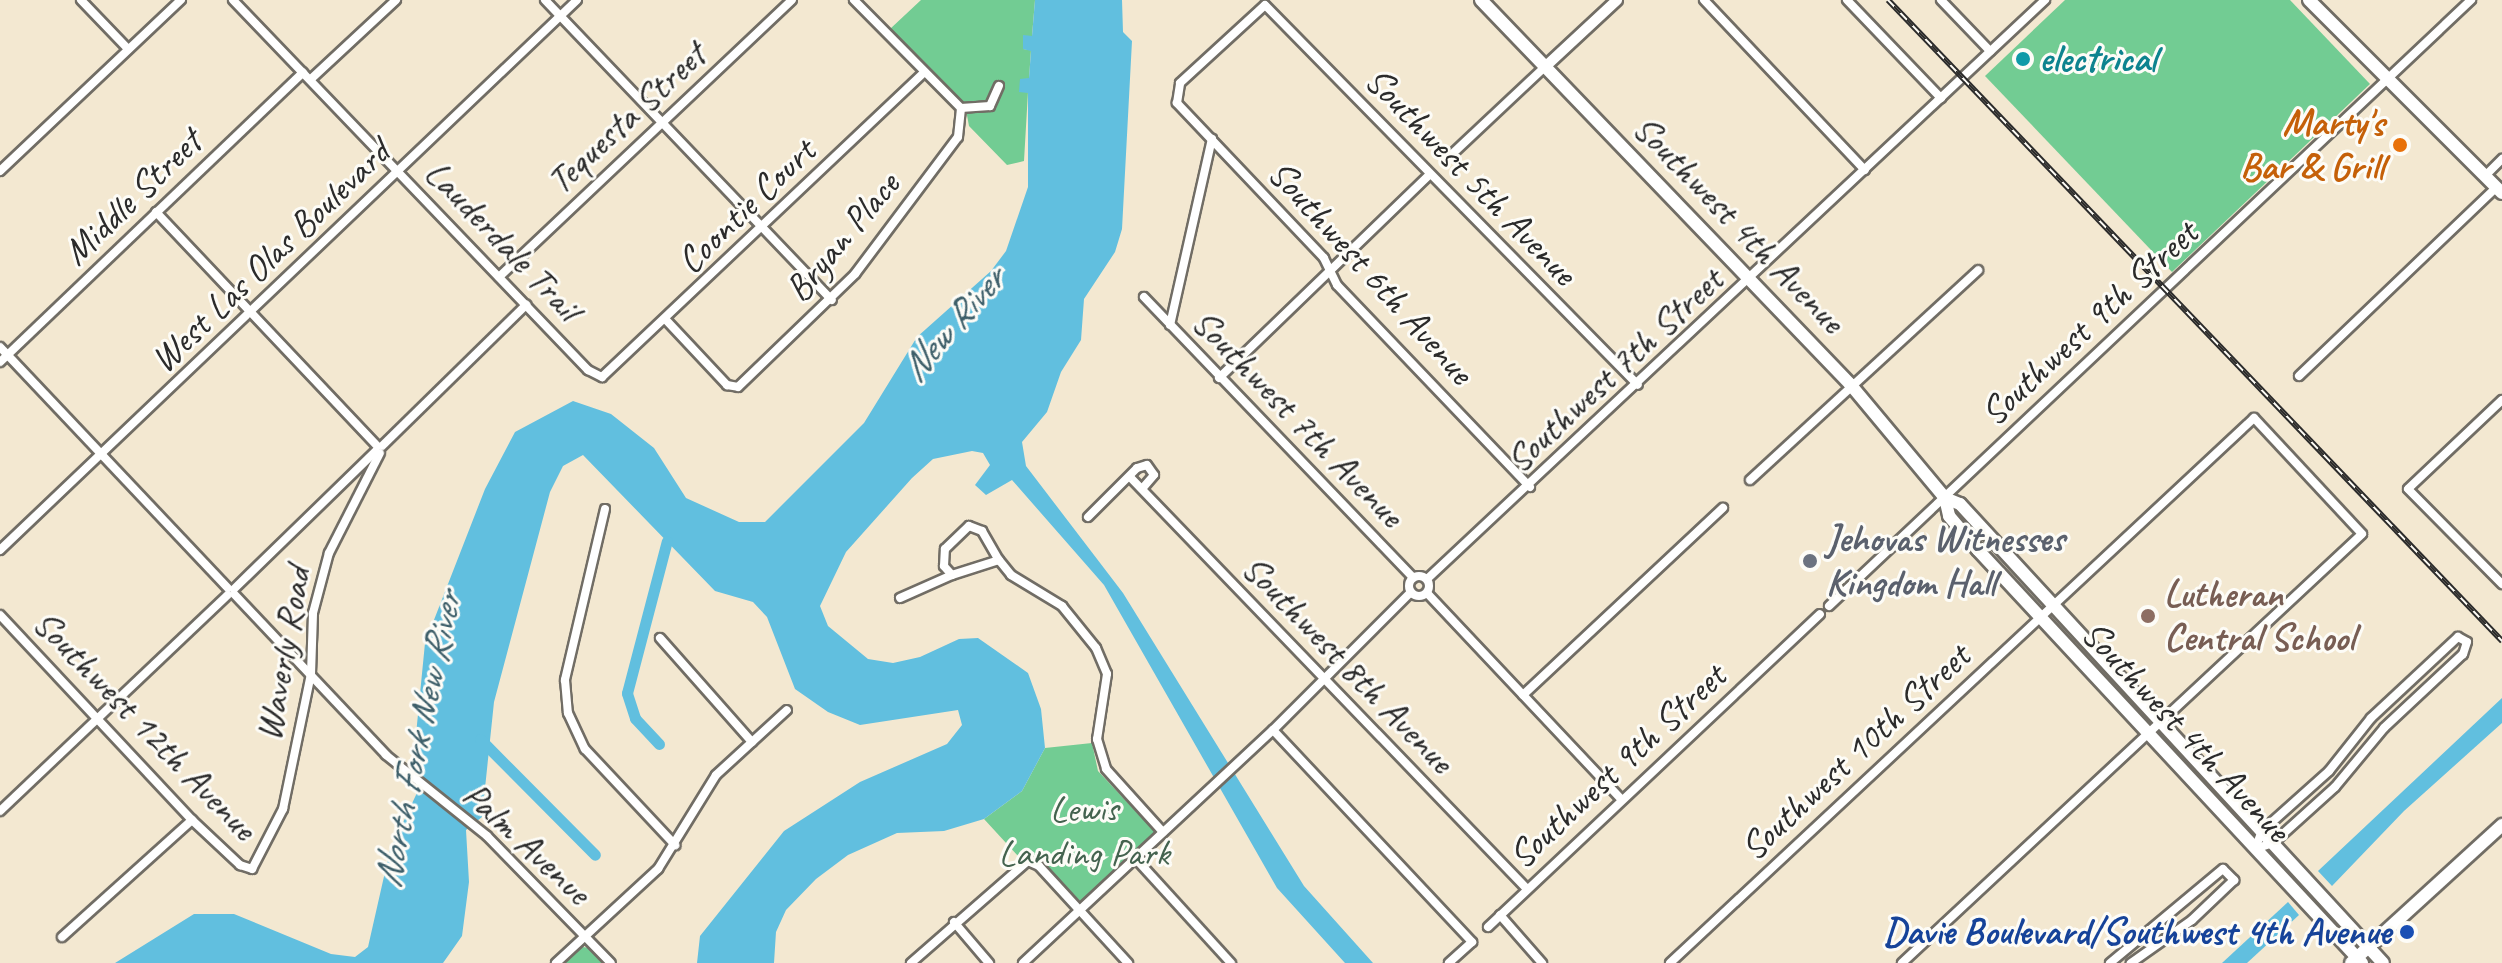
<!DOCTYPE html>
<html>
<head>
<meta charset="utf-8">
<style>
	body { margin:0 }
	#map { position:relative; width:2502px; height:963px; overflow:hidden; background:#f3e8d1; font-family:Caveat,sans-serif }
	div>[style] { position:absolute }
	.green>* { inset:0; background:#72cc93 }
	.water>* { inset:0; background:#61bfdf }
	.canal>* { height:11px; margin:-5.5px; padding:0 5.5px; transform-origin:5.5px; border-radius:5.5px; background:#61bfdf }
	.roads { filter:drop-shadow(2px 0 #716d65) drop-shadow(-2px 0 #716d65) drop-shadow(0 2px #716d65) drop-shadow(0 -2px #716d65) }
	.minor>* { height:8px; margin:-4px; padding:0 4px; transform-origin:4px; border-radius:4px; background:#fff }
	.minor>.ring { margin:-4px; padding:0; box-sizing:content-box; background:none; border:8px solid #fff; border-radius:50% }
	.tertiary>* { height:10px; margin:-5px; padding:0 5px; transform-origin:5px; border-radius:5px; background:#fff }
	.secondary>* { height:12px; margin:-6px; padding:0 6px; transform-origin:6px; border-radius:6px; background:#fff }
	.rail>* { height:6px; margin-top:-3px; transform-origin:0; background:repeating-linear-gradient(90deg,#fdfcf7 0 9px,#2b2b2b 0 18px); box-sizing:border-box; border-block:2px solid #2b2b2b }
	.dots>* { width:22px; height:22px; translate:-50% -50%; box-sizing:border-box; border:4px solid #fdfcf7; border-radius:50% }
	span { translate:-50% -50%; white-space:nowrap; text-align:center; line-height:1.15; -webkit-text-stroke:6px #fdfcf7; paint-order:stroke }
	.culture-label { font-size:38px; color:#0d838f; font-weight:700 }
	.left { translate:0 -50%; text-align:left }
	.street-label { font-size:38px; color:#2b2b2b }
	.food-label { font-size:38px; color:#c56008; font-weight:700 }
	.right { translate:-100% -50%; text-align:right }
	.worship-label { font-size:38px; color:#5b616d; font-weight:700 }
	.education-label { font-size:38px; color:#785e54; font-weight:700 }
	.park-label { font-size:38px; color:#44634f }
	.transit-label { font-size:38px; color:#164399; font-weight:700 }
	.water-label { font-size:40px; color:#3e5f6a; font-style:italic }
</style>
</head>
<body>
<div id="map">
	<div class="green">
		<i style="clip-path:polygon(921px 0,1035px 0,1032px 36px,1023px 36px,1023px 49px,1031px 50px,1029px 79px,1020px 79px,1020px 91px,1028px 92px,1024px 161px,1007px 165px,969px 126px,966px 110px,890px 29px)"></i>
		<i style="clip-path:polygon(2065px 0,2290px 0,2370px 84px,2172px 272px,1985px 76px)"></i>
		<i style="clip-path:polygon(1092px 743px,1098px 771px,1156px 833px,1082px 903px,1036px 855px,1019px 857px,984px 819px,1022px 791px,1045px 748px)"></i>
		<i style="clip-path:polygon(582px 947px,592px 948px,607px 963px,560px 963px)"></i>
	</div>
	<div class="water">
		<i style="clip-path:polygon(1035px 0,1122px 0,1123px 32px,1132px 41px,1122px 229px,1115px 252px,1084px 299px,1081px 340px,1061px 372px,1047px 412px,1022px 442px,1026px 466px,1123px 593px,1304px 886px,1373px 963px,1345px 963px,1277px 888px,1104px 585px,1012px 480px,986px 495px,975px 485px,990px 465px,983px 453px,972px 451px,933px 459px,912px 478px,846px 552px,820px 606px,828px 626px,868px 659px,893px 663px,920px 657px,959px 639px,978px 638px,1028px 673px,1041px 709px,1045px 748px,1022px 791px,984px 819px,944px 831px,897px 833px,848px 855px,816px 879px,786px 910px,776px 932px,774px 963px,697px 963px,700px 936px,784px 831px,860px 782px,947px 744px,962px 725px,958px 710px,860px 725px,828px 712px,795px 689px,767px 617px,753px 602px,715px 591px,583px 455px,563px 466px,550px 492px,494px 702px,482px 817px,466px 830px,469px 882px,462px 936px,443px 963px,115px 963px,194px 914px,234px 914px,331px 954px,355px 957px,368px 947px,390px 850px,424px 778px,413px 765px,425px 643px,485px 489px,515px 432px,573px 401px,611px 414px,654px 448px,686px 498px,739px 522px,765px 522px,864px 423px,917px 337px,991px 271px,1006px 251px,1028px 187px,1028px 93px,1019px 92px,1020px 79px,1029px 78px,1031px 51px,1023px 49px,1023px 35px,1032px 36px)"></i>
		<i style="clip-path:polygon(2502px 698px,2502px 723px,2404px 811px,2332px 886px,2318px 871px)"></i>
		<i style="clip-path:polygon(2288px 902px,2299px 915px,2247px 963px,2222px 963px)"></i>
	</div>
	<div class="canal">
		<i style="left:480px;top:739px;width:163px;rotate:45.2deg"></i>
		<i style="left:659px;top:744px;width:35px;rotate:-133deg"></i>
		<i style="left:635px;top:718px;width:26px;rotate:-108deg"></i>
		<i style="left:627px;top:693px;width:157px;rotate:-75.3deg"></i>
	</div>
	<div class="roads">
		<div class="minor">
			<i style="left:81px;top:0;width:68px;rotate:46.2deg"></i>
			<i style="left:233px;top:0;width:513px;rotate:46.19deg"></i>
			<i style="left:588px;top:370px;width:16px;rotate:27deg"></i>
			<i style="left:602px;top:377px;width:444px;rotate:-43.4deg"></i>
			<i style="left:545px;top:0;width:415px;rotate:46.3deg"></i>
			<i style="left:854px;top:0;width:152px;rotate:45.3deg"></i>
			<i style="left:961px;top:108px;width:29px;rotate:-4deg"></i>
			<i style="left:990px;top:106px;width:22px;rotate:-66deg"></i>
			<i style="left:1704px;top:0;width:234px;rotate:46.6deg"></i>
			<i style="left:1847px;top:0;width:136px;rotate:46.2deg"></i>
			<i style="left:1941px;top:0;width:71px;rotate:46.1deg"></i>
			<i style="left:311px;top:79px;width:116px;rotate:-42.9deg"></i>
			<i style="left:1450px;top:156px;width:132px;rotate:-43.2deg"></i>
			<i style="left:0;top:171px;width:249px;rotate:-43.4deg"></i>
			<i style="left:2486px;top:175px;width:23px;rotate:-45deg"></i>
			<i style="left:156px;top:212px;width:322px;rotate:46.6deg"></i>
			<i style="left:499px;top:277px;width:403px;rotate:-43.4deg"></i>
			<i style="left:1144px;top:297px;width:389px;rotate:46.2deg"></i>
			<i style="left:667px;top:321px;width:88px;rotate:46.8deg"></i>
			<i style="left:727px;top:385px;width:11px;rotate:10deg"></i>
			<i style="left:738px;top:387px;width:163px;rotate:-44deg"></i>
			<i style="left:855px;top:274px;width:171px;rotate:-53.1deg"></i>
			<i style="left:958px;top:137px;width:29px;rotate:-84deg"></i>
			<i style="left:1170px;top:325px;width:191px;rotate:-77.3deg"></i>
			<i style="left:0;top:347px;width:332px;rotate:46.6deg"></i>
			<i style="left:0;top:362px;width:419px;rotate:-43.7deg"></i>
			<i style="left:2299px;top:376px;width:274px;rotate:-43.7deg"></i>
			<i style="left:1219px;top:378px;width:293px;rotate:-44deg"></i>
			<i style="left:2502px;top:400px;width:129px;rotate:136.6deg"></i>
			<i style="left:2408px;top:489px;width:134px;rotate:45.3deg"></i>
			<i style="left:382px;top:446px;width:202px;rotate:-44.4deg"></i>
			<i style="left:1130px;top:477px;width:572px;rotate:46.06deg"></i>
			<i style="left:1750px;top:480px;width:310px;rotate:-42.6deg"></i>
			<i style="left:1530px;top:487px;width:279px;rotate:-133.7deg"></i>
			<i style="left:1337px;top:285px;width:30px;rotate:-116deg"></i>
			<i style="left:1324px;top:258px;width:214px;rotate:-133.5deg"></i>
			<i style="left:1177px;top:103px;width:20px;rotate:-81deg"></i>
			<i style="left:1180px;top:83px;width:115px;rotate:-42.5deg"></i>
			<i style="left:1265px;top:5px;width:532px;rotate:45.53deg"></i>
			<i style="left:605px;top:509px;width:176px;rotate:103.2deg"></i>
			<i style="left:565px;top:680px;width:33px;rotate:85deg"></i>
			<i style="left:568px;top:713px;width:40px;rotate:65deg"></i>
			<i style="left:585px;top:749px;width:132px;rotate:46.8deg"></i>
			<i style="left:1088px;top:517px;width:69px;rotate:-45deg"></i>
			<i style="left:1137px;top:468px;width:10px;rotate:-17deg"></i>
			<i style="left:1147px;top:465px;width:12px;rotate:55deg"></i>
			<i style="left:1154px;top:475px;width:18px;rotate:131deg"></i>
			<i style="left:969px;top:526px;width:14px;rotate:21deg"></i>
			<i style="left:982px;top:531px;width:34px;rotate:60deg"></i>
			<i style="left:999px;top:560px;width:49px;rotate:162.3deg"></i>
			<i style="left:952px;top:575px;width:12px;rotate:-132deg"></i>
			<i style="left:944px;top:566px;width:17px;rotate:-87deg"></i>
			<i style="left:945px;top:549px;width:33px;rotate:-44deg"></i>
			<i style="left:0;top:550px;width:797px;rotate:-43.63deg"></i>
			<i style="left:999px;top:560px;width:19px;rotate:51deg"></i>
			<i style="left:1011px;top:575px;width:60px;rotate:31.3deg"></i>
			<i style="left:1062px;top:606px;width:54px;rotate:51deg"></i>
			<i style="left:1096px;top:648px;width:28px;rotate:67deg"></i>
			<i style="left:1107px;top:674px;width:66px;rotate:98.7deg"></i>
			<i style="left:1097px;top:739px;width:31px;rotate:73deg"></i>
			<i style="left:1106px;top:769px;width:85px;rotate:47.9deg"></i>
			<i class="ring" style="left:1409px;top:576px;width:12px;height:12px"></i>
			<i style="left:1427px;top:579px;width:847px;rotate:-43.13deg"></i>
			<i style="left:234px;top:589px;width:198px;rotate:-44.2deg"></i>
			<i style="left:1427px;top:593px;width:284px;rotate:46.7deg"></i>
			<i style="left:234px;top:594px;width:221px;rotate:46.6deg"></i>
			<i style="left:386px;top:755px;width:129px;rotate:38.7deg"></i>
			<i style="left:487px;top:836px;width:177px;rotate:45.7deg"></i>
			<i style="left:900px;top:598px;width:57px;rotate:-23.9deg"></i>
			<i style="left:1829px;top:606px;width:883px;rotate:-43.35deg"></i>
			<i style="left:0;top:615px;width:281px;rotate:46.9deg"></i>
			<i style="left:192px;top:820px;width:66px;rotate:43.2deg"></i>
			<i style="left:240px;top:865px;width:13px;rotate:18deg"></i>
			<i style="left:252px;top:869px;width:68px;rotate:-62.7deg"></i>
			<i style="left:283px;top:809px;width:138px;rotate:-78.3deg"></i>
			<i style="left:311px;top:674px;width:61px;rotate:-88.1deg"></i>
			<i style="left:313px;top:613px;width:62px;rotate:-75.1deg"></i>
			<i style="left:329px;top:553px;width:112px;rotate:-63deg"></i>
			<i style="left:2458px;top:637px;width:10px;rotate:29deg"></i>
			<i style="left:2467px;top:642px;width:13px;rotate:108deg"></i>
			<i style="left:2463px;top:654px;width:108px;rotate:136.9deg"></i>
			<i style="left:2384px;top:728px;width:77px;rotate:129.7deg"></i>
			<i style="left:2335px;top:787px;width:84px;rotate:137.9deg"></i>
			<i style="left:2273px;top:843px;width:19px;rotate:162deg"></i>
			<i style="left:2255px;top:849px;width:19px;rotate:-69deg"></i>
			<i style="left:2262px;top:831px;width:90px;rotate:-41.8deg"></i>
			<i style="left:2329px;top:771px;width:68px;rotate:-51.6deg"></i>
			<i style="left:2371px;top:718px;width:119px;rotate:-43deg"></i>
			<i style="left:660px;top:638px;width:139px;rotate:48.5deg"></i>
			<i style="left:1523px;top:695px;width:274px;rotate:-43.1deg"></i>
			<i style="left:1273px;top:730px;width:291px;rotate:46.8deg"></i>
			<i style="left:1472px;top:942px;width:31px;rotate:138deg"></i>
			<i style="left:0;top:811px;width:314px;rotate:-43.5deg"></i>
			<i style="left:1136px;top:859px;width:141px;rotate:47.6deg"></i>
			<i style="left:1500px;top:915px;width:64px;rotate:48.8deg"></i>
			<i style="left:954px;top:922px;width:54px;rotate:49.5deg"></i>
			<i style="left:1488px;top:927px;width:456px;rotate:-43.3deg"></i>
			<i style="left:62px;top:937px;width:175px;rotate:-42deg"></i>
			<i style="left:556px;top:963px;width:139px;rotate:-42.7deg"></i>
			<i style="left:658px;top:869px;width:110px;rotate:-58.3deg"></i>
			<i style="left:716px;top:775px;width:96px;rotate:-42.5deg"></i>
			<i style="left:911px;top:963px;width:155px;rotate:-41.1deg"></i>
			<i style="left:1028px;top:861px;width:12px;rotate:24deg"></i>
			<i style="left:1039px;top:866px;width:132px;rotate:47.5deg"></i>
			<i style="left:1023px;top:963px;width:342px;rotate:-43deg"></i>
			<i style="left:1273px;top:730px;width:195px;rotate:-45deg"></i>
			<i style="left:1670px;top:963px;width:799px;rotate:-43.02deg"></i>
			<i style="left:2254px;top:418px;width:158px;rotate:47deg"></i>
			<i style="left:2362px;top:534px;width:629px;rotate:137deg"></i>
			<i style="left:2110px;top:963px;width:147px;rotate:-39.8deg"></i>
			<i style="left:2223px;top:869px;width:16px;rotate:45deg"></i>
			<i style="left:2234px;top:880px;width:58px;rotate:136.4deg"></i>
			<i style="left:2192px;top:920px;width:75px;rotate:144.8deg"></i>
		</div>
		<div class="tertiary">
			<i style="left:1546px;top:66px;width:97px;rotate:-42.9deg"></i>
		</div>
		<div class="secondary">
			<i style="left:1481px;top:0;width:533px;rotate:46.14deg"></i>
			<i style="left:1850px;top:384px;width:148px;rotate:50.2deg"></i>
			<i style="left:1945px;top:498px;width:16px;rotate:22deg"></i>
			<i style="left:1960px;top:504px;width:624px;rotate:47.34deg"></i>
			<i style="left:2309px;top:0;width:273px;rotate:45deg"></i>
			<i style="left:1945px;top:498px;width:18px;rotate:77deg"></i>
			<i style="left:1949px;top:516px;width:45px;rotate:49.5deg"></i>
			<i style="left:1978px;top:550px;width:564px;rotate:47.08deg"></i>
			<i style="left:2351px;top:963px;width:205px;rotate:-42.4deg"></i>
		</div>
	</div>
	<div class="rail">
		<i style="left:1888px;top:0;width:888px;rotate:46.23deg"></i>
	</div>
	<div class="dots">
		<i style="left:2023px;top:59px;background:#0f9aa8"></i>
		<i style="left:2400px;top:145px;background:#e8710a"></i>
		<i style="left:1810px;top:561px;background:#6b7280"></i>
		<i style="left:2148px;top:616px;background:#8d6e63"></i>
		<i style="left:2407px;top:932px;background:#1a4fb4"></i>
	</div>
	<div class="culture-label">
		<span class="left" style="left:2039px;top:59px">electrical</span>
	</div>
	<div class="street-label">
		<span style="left:626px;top:118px;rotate:-43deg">Tequesta Street</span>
		<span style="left:1471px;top:176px;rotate:46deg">Southwest 5th Avenue</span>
		<span style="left:132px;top:197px;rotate:-44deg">Middle Street</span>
		<span style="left:746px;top:206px;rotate:-44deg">Coontie Court</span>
		<span style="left:1739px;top:224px;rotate:46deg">Southwest 4th Avenue</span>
		<span style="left:842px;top:237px;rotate:-50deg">Bryan Place</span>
		<span style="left:503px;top:240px;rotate:46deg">Lauderdale Trail</span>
		<span style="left:270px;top:256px;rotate:-44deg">West Las Olas Boulevard</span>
		<span style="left:1371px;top:272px;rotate:48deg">Southwest 6th Avenue</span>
		<span style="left:2089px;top:323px;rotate:-43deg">Southwest 9th Street</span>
		<span style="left:1614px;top:370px;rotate:-43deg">Southwest 7th Street</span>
		<span style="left:1298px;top:418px;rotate:46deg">Southwest 7th Avenue</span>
		<span style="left:283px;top:654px;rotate:-80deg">Waverly Road</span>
		<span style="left:1348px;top:664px;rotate:46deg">Southwest 8th Avenue</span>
		<span style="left:145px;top:725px;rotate:46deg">Southwest 12th Avenue</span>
		<span style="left:2186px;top:731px;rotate:47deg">Southwest 4th Avenue</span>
		<span style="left:1855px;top:752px;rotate:-43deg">Southwest 10th Street</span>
		<span style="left:1617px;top:766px;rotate:-43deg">Southwest 9th Street</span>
		<span style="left:527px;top:843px;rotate:43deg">Palm Avenue</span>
	</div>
	<div class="food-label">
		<span class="right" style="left:2384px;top:145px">Marty's<br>Bar &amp; Grill</span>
	</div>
	<div class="worship-label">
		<span class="left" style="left:1826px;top:561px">Jehovas Witnesses<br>Kingdom Hall</span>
	</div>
	<div class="education-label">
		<span class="left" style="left:2164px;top:616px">Lutheran<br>Central School</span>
	</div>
	<div class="park-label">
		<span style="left:1084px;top:831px">Lewis<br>Landing Park</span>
	</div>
	<div class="transit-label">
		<span class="right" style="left:2391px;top:932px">Davie Boulevard/Southwest 4th Avenue</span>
	</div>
	<div class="water-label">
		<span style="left:952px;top:324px;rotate:-49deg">New River</span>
		<span style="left:417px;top:740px;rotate:-78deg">North Fork New River</span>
	</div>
</div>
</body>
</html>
